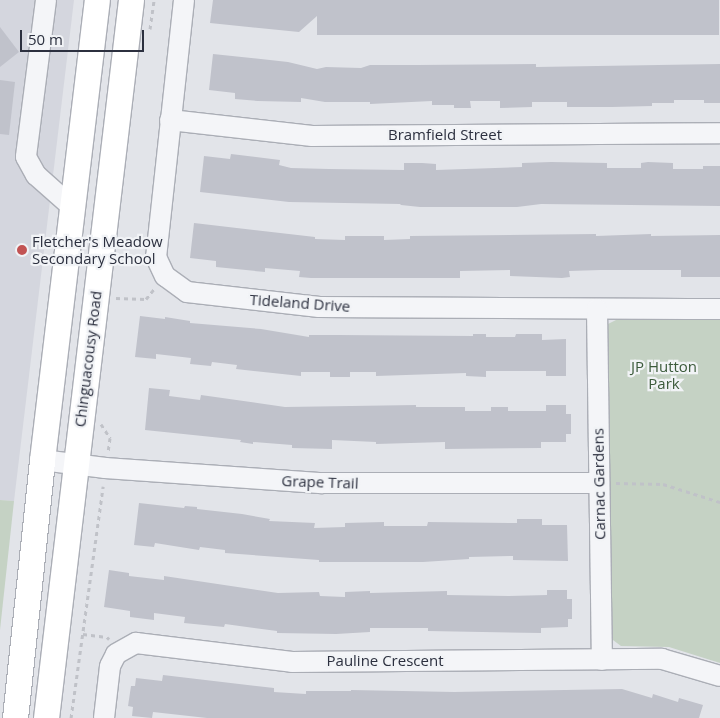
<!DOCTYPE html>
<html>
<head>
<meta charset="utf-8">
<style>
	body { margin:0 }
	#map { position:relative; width:720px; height:718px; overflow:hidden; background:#e2e4e9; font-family:"Open Sans",sans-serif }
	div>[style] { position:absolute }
	.built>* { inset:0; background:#d4d6de }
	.green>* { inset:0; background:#c5d2c4 }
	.building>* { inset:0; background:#c0c2cb }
	.path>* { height:3px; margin-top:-1.5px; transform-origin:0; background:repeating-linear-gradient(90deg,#c0c2c8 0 4px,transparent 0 8px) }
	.roads { filter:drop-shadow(1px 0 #abaeb6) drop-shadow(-1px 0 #abaeb6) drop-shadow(0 1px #abaeb6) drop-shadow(0 -1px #abaeb6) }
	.minor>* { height:20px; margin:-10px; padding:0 10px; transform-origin:10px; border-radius:10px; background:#f4f5f8 }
	.major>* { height:25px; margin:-12.5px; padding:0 12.5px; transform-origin:12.5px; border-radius:12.5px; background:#fff }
	.dots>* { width:14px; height:14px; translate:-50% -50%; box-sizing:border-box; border:2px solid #f1f3f6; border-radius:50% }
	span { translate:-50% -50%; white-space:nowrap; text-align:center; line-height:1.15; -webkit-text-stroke:4.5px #f1f3f6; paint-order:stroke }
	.street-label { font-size:15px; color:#2c303f }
	.poi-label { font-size:15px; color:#2c303f }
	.left { translate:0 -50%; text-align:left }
	.park-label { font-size:15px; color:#3b5a3a }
	.scale { position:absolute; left:20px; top:30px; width:124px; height:22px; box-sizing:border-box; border:2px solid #2c303f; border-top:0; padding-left:6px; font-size:15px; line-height:18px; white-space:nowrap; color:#2c303f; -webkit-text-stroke:4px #f1f3f6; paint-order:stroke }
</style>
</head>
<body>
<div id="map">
	<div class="built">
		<i style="clip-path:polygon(0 0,74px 0,14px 501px,0 500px)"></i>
	</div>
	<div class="green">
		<i style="clip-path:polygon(622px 317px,720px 318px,720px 663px,669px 647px,621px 646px,609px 637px,612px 627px,606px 325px)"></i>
		<i style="clip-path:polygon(0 500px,14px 501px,0 630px)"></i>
	</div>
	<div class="building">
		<i style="clip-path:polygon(213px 0,719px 0,719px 35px,317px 35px,317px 16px,299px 32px,210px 23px)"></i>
		<i style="clip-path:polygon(0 27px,19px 52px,0 67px)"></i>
		<i style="clip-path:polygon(213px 54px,288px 62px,317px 69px,326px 67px,361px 68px,370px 65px,418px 65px,536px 64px,536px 67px,720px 64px,720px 103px,704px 103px,704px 100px,674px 100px,674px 103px,652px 103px,652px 106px,612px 107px,567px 107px,567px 102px,532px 102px,532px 107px,500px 108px,500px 101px,470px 101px,471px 108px,454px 108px,454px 105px,432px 105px,432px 101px,370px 104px,370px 102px,325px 102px,301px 98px,301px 102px,258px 101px,235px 99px,235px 93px,209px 90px)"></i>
		<i style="clip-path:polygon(0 80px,15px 82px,9px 135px,0 134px)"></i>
		<i style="clip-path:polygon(231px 154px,280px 160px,279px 165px,291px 168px,329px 169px,404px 170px,404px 163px,422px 163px,436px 164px,436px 170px,522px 167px,522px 163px,551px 162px,607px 163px,607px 168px,641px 168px,641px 163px,648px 162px,673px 163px,673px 169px,703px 169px,703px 166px,720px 166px,720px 206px,541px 204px,517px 207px,420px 207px,401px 205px,400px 204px,289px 202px,200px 192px,204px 156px,230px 159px)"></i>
		<i style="clip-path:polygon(194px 223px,315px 237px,315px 239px,345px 240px,345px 236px,384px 236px,384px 240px,410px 239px,410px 236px,596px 234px,596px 236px,651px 234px,651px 236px,720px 235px,720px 277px,681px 277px,681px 270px,601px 270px,569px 271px,570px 277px,562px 278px,510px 276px,510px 270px,460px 271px,460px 278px,311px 278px,299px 277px,300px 271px,265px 268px,265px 272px,216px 267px,216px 261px,190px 258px)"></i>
		<i style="clip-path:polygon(140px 316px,165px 319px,165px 317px,190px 321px,190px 323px,261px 329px,309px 337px,309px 335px,338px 335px,473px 336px,473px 334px,486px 334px,486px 337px,515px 337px,516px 334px,542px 334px,542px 340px,566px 339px,566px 376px,546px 376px,546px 371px,486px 371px,486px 377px,466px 376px,466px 373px,376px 376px,376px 372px,350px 372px,350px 377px,330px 377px,330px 372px,301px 372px,301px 376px,236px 369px,237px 365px,212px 362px,211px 366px,190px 364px,191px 358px,156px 354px,156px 359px,135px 357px)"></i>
		<i style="clip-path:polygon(149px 388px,170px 390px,169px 396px,200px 400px,201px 395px,285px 407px,416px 405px,416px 407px,465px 407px,465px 411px,491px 411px,491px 407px,508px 407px,508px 411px,546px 411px,546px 405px,566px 405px,566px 414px,571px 414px,571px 434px,566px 434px,566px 442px,541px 442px,541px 448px,445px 449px,445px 442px,376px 444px,376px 442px,332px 440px,332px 449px,292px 448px,292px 445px,253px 442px,253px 444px,240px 442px,241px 440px,145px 430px)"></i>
		<i style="clip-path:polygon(139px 503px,184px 508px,185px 506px,197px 507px,197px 509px,242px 514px,270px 519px,269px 521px,315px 523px,314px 528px,345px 527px,345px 523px,384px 522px,384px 526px,427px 526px,428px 522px,517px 523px,517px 519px,542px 519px,542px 525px,567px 525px,568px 561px,513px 560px,513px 556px,469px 557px,469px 559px,423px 562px,319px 562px,319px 560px,225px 553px,225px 550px,200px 547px,199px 550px,155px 543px,154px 547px,134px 545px)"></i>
		<i style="clip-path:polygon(109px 570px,129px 573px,129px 576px,164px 580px,164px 576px,278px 593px,319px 592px,320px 596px,345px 597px,345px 592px,370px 591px,370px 593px,447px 591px,447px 595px,509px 596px,547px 595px,547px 590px,567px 590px,567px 599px,572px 599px,572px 619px,568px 619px,568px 627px,541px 628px,541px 633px,428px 631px,428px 628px,370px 628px,370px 632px,336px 634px,277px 633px,277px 631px,225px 624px,224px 627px,184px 623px,185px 617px,154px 613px,154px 620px,130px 617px,130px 611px,104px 607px)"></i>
		<i style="clip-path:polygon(163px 675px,274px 688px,274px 692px,306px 694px,306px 691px,351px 691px,351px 690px,454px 692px,622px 689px,652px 698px,653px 694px,678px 702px,679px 698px,703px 705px,699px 718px,207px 718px,153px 712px,152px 718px,132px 716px,133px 707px,128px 706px,131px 686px,135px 686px,136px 678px,162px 681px)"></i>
	</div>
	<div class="path">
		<i style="left:150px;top:29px;width:29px;rotate:-82deg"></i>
		<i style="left:116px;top:298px;width:30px;rotate:2deg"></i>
		<i style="left:146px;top:299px;width:13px;rotate:-51deg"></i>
		<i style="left:101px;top:424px;width:17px;rotate:57deg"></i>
		<i style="left:110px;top:438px;width:14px;rotate:98deg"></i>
		<i style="left:616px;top:483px;width:47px;rotate:1.2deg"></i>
		<i style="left:663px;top:484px;width:60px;rotate:17.5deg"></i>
		<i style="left:83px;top:634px;width:24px;rotate:7deg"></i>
		<i style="left:107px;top:637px;width:3px;rotate:45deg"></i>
		<i style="left:71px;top:718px;width:234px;rotate:-82.1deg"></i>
	</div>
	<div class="roads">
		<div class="minor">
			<i style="left:46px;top:0;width:158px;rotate:97.3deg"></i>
			<i style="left:26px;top:157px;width:21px;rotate:61deg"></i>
			<i style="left:36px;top:175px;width:48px;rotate:41.6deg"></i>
			<i style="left:184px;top:0;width:259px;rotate:96.2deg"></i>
			<i style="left:156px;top:257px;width:21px;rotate:65deg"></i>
			<i style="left:165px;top:276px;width:27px;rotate:36deg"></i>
			<i style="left:187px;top:292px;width:133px;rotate:6.5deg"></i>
			<i style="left:319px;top:307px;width:401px;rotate:0.3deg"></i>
			<i style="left:170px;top:120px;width:143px;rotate:6.4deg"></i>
			<i style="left:312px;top:136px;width:408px;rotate:-0.4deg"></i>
			<i style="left:597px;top:309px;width:351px;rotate:89.2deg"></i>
			<i style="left:42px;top:460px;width:64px;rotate:7.2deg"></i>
			<i style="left:105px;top:468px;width:218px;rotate:4deg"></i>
			<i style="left:322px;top:483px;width:277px"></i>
			<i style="left:104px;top:718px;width:52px;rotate:-83.4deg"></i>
			<i style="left:110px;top:666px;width:13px;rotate:-63deg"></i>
			<i style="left:116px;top:654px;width:23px;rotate:-29deg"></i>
			<i style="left:136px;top:643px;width:157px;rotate:6.9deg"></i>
			<i style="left:292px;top:662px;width:370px;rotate:-0.5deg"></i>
			<i style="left:662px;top:659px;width:60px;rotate:16.3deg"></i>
		</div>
		<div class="major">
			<i style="left:15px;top:718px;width:259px;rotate:-84deg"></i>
			<i style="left:42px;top:460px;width:463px;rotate:-83.2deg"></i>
			<i style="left:46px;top:718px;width:723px;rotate:-83.25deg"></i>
		</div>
	</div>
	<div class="dots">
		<i style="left:22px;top:250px;background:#c25353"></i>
	</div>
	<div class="street-label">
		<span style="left:445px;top:135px">Bramfield Street</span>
		<span style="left:300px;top:303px;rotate:4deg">Tideland Drive</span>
		<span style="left:88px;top:359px;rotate:-83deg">Chinguacousy Road</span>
		<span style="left:320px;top:482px;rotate:2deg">Grape Trail</span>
		<span style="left:599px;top:484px;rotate:-91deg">Carnac Gardens</span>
		<span style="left:385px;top:661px">Pauline Crescent</span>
	</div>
	<div class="poi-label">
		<span class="left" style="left:32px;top:250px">Fletcher's Meadow<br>Secondary School</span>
	</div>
	<div class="park-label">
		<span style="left:664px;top:375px">JP Hutton<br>Park</span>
	</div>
	<div class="scale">50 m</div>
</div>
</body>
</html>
